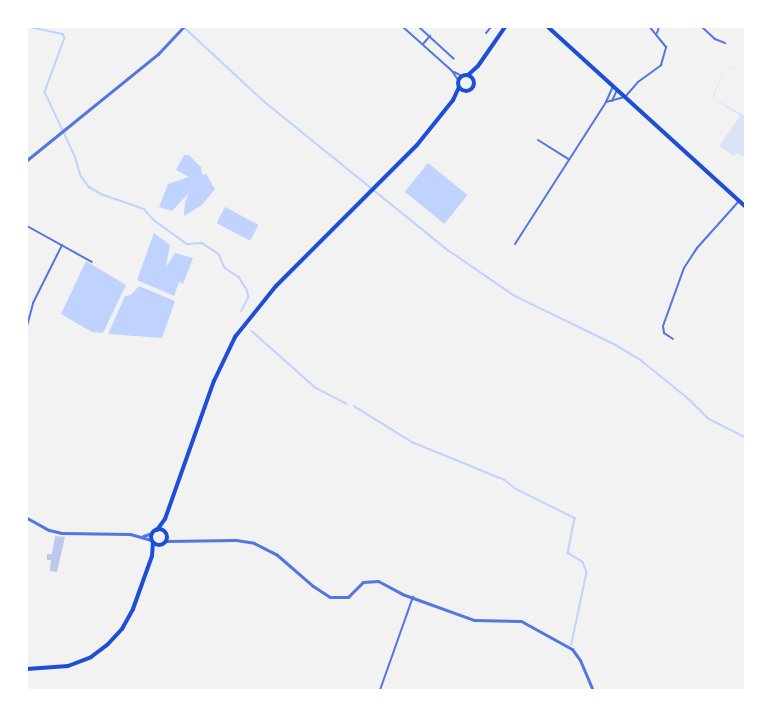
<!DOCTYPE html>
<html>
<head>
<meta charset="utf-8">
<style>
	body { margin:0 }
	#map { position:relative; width:772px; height:717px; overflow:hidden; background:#f2f2f2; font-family:"Nunito Sans",sans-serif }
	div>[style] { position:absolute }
	.green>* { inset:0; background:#dbe4f7 }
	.water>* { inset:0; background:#bfd3fe; transform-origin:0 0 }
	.stream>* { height:1.5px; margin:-0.75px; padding:0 0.75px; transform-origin:0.75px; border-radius:0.75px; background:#bfd3fe }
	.building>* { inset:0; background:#bdc9ec }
	.minor>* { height:2px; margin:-1px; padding:0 1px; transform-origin:1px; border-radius:1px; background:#5277de }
	.tertiary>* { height:3px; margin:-1.5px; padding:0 1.5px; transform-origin:1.5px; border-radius:1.5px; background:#5277de }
	.primary>* { height:4px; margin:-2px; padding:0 2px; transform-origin:2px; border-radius:2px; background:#1d4ed8 }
	.primary>.ring { margin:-2px; padding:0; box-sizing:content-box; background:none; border:4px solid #1d4ed8; border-radius:50% }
	span { translate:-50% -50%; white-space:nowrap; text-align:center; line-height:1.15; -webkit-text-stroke:6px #fff; paint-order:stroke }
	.frame { position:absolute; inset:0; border:28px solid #fff; pointer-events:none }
</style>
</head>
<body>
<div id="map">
	<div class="green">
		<i style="clip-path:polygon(726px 66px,713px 98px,745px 116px,745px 158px,737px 153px,734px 156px,719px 146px,740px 116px,714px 99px,713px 98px,713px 95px,726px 66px,728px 66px,739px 69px,745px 71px)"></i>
	</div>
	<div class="water">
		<i style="clip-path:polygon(184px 155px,189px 155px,201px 167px,202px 175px,206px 174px,215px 189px,202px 205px,184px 216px,185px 202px,189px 193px,172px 211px,159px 207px,168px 184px,189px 177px,176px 170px)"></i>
		<i style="left:428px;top:163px;width:51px;height:37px;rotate:39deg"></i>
		<i style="left:225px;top:207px;width:38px;height:18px;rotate:28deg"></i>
		<i style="clip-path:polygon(154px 233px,170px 245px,166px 267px,175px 253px,193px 258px,183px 284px,179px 282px,174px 296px,137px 280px)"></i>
		<i style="clip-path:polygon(86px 261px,126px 285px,103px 333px,92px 332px,61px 314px)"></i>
		<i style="clip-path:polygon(139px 286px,175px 301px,162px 338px,108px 334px,125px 296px,131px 295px)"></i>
	</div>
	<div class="stream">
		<i style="left:30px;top:27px;width:34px;rotate:12deg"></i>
		<i style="left:63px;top:34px;width:4px;rotate:63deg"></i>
		<i style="left:65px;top:38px;width:58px;rotate:110.3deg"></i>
		<i style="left:45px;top:92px;width:71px;rotate:64.9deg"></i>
		<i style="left:75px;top:156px;width:21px;rotate:73deg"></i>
		<i style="left:81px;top:176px;width:14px;rotate:54deg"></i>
		<i style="left:89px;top:187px;width:14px;rotate:30deg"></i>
		<i style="left:101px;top:194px;width:46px;rotate:19.2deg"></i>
		<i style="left:144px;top:209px;width:15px;rotate:48deg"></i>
		<i style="left:154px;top:220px;width:41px;rotate:36deg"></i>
		<i style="left:187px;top:244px;width:15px;rotate:-4deg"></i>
		<i style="left:202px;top:243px;width:20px;rotate:33deg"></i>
		<i style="left:219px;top:254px;width:15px;rotate:67deg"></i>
		<i style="left:225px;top:268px;width:17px;rotate:33deg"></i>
		<i style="left:239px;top:277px;width:15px;rotate:58deg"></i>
		<i style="left:247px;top:290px;width:7px;rotate:74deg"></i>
		<i style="left:249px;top:297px;width:16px;rotate:117deg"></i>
		<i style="left:185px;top:28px;width:109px;rotate:42.8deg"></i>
		<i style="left:265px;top:102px;width:235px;rotate:39deg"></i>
		<i style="left:448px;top:250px;width:81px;rotate:34.5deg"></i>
		<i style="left:515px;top:296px;width:110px;rotate:25.9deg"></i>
		<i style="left:614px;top:344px;width:33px;rotate:31deg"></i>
		<i style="left:642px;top:361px;width:60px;rotate:39deg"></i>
		<i style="left:689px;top:399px;width:28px;rotate:45deg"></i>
		<i style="left:709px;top:419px;width:40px;rotate:26.6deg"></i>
		<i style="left:252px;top:331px;width:86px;rotate:41.7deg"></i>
		<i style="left:316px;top:388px;width:34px;rotate:27deg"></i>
		<i style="left:354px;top:406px;width:68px;rotate:31.8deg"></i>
		<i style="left:412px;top:442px;width:100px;rotate:22.2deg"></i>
		<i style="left:505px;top:480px;width:14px;rotate:39deg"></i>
		<i style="left:516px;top:489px;width:66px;rotate:26.2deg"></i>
		<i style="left:575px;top:518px;width:36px;rotate:101deg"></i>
		<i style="left:568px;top:553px;width:17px;rotate:31deg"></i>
		<i style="left:583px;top:562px;width:11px;rotate:68deg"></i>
		<i style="left:587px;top:572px;width:74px;rotate:101.8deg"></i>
	</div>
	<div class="building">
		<i style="clip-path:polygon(55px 536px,65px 537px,57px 572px,50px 571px,51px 560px,47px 560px,47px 554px,52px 554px)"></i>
	</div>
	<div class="minor">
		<i style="left:403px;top:27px;width:66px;rotate:41.9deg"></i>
		<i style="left:452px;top:71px;width:11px;rotate:56deg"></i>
		<i style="left:419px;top:27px;width:47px;rotate:42.4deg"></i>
		<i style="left:702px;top:27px;width:18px;rotate:43deg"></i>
		<i style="left:715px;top:39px;width:11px;rotate:22deg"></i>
		<i style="left:486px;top:33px;width:8px;rotate:-50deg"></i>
		<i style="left:657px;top:33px;width:6px;rotate:-72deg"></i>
		<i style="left:423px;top:44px;width:11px;rotate:-49deg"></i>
		<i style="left:454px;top:72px;width:9px;rotate:27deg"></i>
		<i style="left:612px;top:101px;width:12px;rotate:-66deg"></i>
		<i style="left:606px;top:102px;width:20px;rotate:-15deg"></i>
		<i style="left:625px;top:97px;width:20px;rotate:-49deg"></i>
		<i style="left:638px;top:82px;width:29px;rotate:-36deg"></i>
		<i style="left:661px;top:65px;width:19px;rotate:-74deg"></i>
		<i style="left:666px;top:47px;width:26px;rotate:-129deg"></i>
		<i style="left:538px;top:140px;width:36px;rotate:32deg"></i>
		<i style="left:27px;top:226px;width:74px;rotate:29deg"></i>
		<i style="left:515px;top:244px;width:169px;rotate:-57.3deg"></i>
		<i style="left:606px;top:102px;width:17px;rotate:-66deg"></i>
		<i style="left:27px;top:326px;width:24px;rotate:-75deg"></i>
		<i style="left:33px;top:303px;width:65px;rotate:-63.4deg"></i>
		<i style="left:673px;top:339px;width:11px;rotate:-146deg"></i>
		<i style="left:664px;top:333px;width:7px;rotate:-98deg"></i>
		<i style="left:663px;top:326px;width:62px;rotate:-70.1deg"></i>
		<i style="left:684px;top:268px;width:24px;rotate:-57deg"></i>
		<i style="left:697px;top:248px;width:63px;rotate:-48.2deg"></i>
		<i style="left:380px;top:690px;width:99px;rotate:-70.5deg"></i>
	</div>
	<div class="tertiary">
		<i style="left:27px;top:160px;width:169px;rotate:-39deg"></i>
		<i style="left:158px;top:54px;width:37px;rotate:-47deg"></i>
		<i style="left:27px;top:518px;width:25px;rotate:29deg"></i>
		<i style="left:49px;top:530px;width:13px;rotate:13deg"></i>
		<i style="left:62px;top:533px;width:68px;rotate:0.8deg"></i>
		<i style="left:130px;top:534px;width:22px;rotate:16deg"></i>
		<i style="left:143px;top:536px;width:9px;rotate:-18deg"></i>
		<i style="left:166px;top:541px;width:70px;rotate:-0.8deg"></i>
		<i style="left:236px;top:540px;width:18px;rotate:9deg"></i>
		<i style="left:254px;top:543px;width:25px;rotate:27deg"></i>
		<i style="left:276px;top:554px;width:49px;rotate:40.9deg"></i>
		<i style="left:313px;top:586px;width:20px;rotate:33deg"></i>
		<i style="left:330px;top:597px;width:18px"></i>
		<i style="left:348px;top:597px;width:21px;rotate:-45deg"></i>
		<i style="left:363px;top:582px;width:15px;rotate:-4deg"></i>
		<i style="left:378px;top:581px;width:27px;rotate:28deg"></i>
		<i style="left:402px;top:594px;width:77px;rotate:19.9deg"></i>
		<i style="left:474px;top:620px;width:47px;rotate:1.2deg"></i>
		<i style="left:521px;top:621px;width:58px;rotate:28.8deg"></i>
		<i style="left:572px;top:649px;width:14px;rotate:54deg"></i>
		<i style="left:580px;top:660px;width:33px;rotate:67deg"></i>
	</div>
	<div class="primary">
		<i style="left:548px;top:27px;width:266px;rotate:42.3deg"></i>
		<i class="ring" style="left:458px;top:75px;width:12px;height:12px"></i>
		<i style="left:468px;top:75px;width:13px;rotate:-42deg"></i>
		<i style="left:478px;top:66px;width:47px;rotate:-55.3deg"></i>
		<i class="ring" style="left:151px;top:529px;width:12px;height:12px"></i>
		<i style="left:157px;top:530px;width:14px;rotate:-54deg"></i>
		<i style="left:165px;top:519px;width:146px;rotate:-70.5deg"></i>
		<i style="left:214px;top:381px;width:49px;rotate:-64.5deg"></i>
		<i style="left:235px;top:337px;width:65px;rotate:-51.2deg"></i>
		<i style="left:276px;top:286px;width:199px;rotate:-45deg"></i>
		<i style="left:417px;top:145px;width:58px;rotate:-51.3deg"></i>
		<i style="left:453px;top:100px;width:14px;rotate:-65deg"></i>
		<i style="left:27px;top:669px;width:41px;rotate:-4.2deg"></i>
		<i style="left:68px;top:666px;width:25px;rotate:-21deg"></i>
		<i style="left:91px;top:657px;width:21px;rotate:-37deg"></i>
		<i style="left:108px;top:644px;width:21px;rotate:-47deg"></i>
		<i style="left:122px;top:629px;width:23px;rotate:-61deg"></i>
		<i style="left:133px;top:609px;width:56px;rotate:-70.3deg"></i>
		<i style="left:152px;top:556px;width:13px;rotate:-86deg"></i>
	</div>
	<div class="frame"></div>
</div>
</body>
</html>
